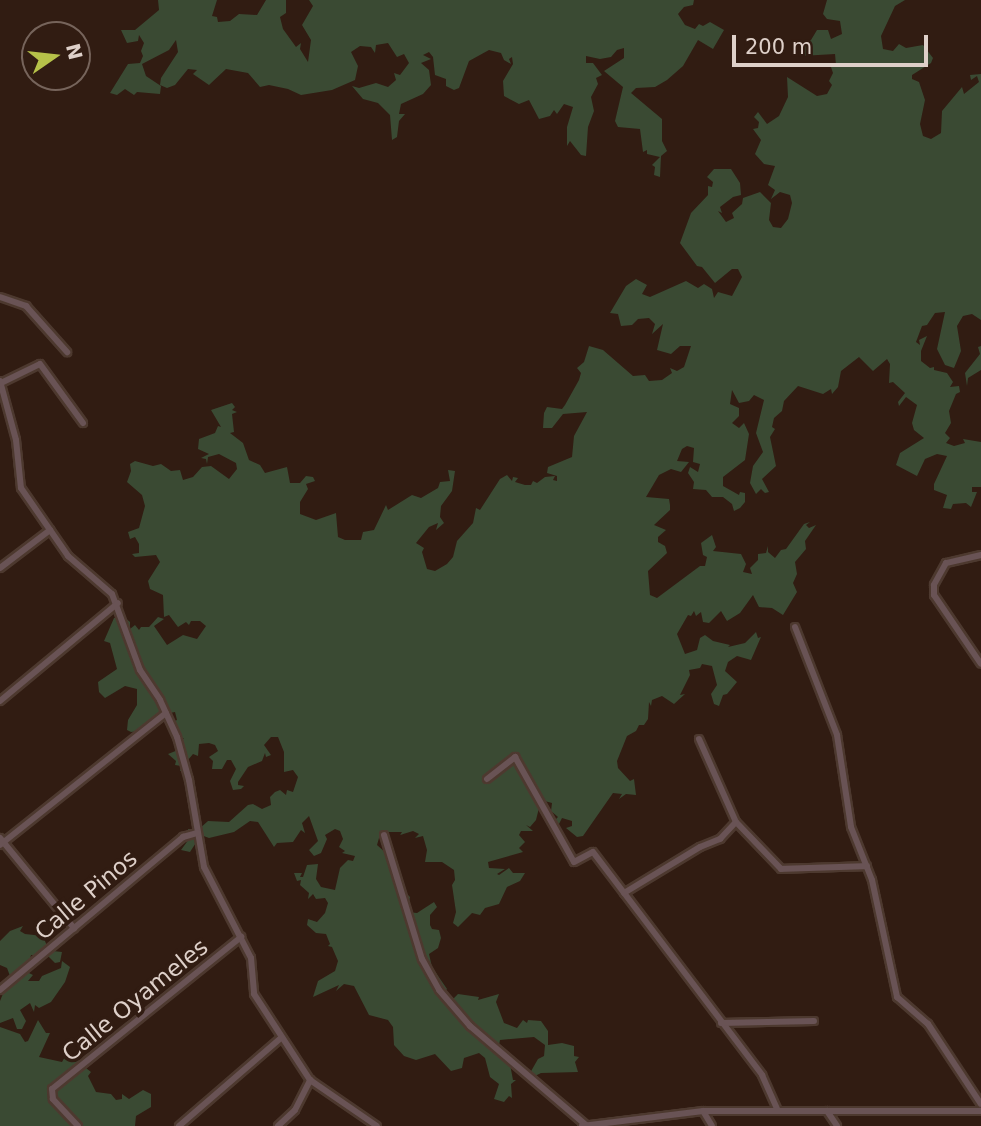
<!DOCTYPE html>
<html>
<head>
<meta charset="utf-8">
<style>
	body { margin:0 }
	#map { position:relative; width:981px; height:1126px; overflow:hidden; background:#311c12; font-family:"DejaVu Sans",sans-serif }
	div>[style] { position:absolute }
	.green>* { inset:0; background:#3a4a33 }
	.roads { filter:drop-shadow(2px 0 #4d392f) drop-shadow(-2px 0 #4d392f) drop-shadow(0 2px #4d392f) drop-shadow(0 -2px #4d392f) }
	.minor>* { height:6px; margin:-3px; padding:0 3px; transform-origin:3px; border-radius:3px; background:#695355 }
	span { translate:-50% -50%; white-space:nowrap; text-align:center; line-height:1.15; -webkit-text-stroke:7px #311c12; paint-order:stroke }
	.street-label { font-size:23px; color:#ded0c9 }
	.north { position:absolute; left:21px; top:21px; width:70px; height:70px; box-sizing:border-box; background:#311c12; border:2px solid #76645b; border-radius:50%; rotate:76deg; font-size:19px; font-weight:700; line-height:28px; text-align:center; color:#ded0c9 }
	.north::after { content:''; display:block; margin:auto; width:24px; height:32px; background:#b6c149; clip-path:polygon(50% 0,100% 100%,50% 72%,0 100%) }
	.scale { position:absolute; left:732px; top:35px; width:196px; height:32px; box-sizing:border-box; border:4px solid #ded0c9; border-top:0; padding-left:9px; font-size:21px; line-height:24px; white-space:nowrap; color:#ded0c9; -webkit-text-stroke:5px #311c12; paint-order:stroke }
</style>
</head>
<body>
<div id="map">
	<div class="green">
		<i style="clip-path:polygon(158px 0,217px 0,212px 16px,217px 17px,218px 22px,230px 21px,239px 14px,257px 15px,266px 0,286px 0,286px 13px,280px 17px,283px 29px,296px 47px,301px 43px,300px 49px,308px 62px,311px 40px,302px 25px,313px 6px,309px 0,694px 0,693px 5px,684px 7px,678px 14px,685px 25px,695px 29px,699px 24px,703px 26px,710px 22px,724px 30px,713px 49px,698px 40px,683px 66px,667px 80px,655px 87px,636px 88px,631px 93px,662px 119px,662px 141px,667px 151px,661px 156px,660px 177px,654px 175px,655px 167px,652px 165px,660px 157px,647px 154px,647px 150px,643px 152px,640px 129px,618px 127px,615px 121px,623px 87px,604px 71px,624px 58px,624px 48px,617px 50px,611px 57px,600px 59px,586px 56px,586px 63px,593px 63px,602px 75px,596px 78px,598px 84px,591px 97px,594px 111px,588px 127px,586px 156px,581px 155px,570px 141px,567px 146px,567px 127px,573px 107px,564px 104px,557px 114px,554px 110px,550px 116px,539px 119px,529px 100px,519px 104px,504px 96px,503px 81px,513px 64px,512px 57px,509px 59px,511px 64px,504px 60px,501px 53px,489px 50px,469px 61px,459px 88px,454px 90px,446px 86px,446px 79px,435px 75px,433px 57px,429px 52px,423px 55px,431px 59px,421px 63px,429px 70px,431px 85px,423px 94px,401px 104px,399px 114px,405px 114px,399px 121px,397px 137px,392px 140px,390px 115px,378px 103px,363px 99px,352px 86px,359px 88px,376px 83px,388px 87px,396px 80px,394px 73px,400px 75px,409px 63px,404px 54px,397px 57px,388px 43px,376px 45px,375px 53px,371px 47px,360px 46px,351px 52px,358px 66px,355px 80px,332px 90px,301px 95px,288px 89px,269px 85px,260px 87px,248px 73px,226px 69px,209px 85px,193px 74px,197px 70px,188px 69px,175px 85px,167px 88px,160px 85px,161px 78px,178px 52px,176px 40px,169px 50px,142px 64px,146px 76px,161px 86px,160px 94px,137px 92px,134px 95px,125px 89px,117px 95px,110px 93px,128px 64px,140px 63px,143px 56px,141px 51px,144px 43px,139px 35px,138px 41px,127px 43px,121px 30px,135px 30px,159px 10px)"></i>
		<i style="clip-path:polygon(827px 0,905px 0,895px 6px,881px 36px,883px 49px,893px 51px,899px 44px,906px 48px,923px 45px,933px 58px,931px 63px,912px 75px,912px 79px,919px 82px,925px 100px,920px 124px,923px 136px,931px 139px,941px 133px,942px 111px,962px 87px,964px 94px,979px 82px,977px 76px,971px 80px,970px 75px,981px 74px,981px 320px,972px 314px,963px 316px,957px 326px,961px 351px,954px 368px,945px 365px,937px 349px,945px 312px,935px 313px,927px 325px,922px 326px,916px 342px,920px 345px,919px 340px,927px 336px,921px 351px,921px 361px,930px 368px,934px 367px,934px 370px,947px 373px,953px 382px,950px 387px,959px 386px,960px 392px,956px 394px,949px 411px,951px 423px,945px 433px,950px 438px,946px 443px,954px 446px,965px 443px,963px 439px,981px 442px,981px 487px,972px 487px,972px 492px,977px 492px,971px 507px,966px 503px,953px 504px,951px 509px,943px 508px,947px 495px,934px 490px,934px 484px,947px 456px,937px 454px,925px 459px,917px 476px,896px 465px,900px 453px,924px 438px,914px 430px,912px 423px,917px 405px,906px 397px,899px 406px,898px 402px,905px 393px,893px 382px,889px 383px,890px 364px,887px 359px,873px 371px,859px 357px,841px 371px,838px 387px,832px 394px,831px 389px,823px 394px,798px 386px,784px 401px,782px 411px,774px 418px,772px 427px,775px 429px,770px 437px,776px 466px,762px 479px,769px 492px,765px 493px,761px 489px,756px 494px,750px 483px,753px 466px,763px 452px,756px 433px,764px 400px,754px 395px,749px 401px,739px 403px,732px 390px,730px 404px,739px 408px,739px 416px,732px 423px,739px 428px,744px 423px,749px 434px,745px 460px,723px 477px,723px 486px,739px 495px,740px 492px,745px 493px,745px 502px,740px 508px,734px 511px,732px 504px,723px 497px,712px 497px,706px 490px,693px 489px,694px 482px,688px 473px,690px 467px,698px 472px,700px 464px,693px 462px,694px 448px,687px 446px,682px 449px,677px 461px,689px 462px,681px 472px,671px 469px,659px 475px,646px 497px,669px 499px,670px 505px,670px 510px,654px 525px,666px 530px,658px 537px,658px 542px,665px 546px,667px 553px,648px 571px,650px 595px,657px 598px,700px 566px,705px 566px,707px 557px,703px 555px,701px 543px,712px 535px,716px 547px,713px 551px,741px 554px,746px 564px,743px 572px,752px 574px,750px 568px,758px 560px,758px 554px,766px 553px,768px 546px,768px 552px,775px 558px,781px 550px,786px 549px,804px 524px,810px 522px,806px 525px,809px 528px,816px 525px,805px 541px,806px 549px,795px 562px,797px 574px,793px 583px,797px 592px,783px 615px,772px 608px,759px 607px,753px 595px,740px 613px,727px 621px,721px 611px,709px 623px,703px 622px,701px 612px,696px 616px,694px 611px,691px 616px,688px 615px,677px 634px,685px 654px,697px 650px,700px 638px,705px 635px,713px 641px,730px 645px,728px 647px,745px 643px,756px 632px,758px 638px,761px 637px,751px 660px,737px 656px,728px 662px,725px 671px,737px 682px,727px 694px,723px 695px,719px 706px,714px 704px,711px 694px,717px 685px,712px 666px,702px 664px,700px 668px,689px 670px,690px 675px,680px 695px,685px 694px,674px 704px,662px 696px,652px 700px,651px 706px,649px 702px,648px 719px,644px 725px,639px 725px,636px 731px,627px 736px,617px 761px,618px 768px,630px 781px,634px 779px,636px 795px,626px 794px,619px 799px,622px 794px,613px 793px,583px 836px,577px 837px,566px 828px,572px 826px,572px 821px,562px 818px,558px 826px,554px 821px,558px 817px,551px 811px,552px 803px,541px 800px,536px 820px,530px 827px,526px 825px,533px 831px,521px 831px,519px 835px,525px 842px,519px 848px,523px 852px,488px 862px,489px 868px,505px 869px,497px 874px,499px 875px,509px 868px,513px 873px,525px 873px,520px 881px,507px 887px,499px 904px,485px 908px,480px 915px,472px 913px,458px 927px,453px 923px,456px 912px,452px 885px,455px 880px,454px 870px,442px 862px,425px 862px,427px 850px,423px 836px,415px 838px,419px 834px,413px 831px,400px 835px,402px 832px,385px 832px,379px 838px,377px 845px,387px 854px,401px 888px,410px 897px,407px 912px,417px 913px,434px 902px,437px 907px,430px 915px,430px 925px,432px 929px,439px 930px,441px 938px,438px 948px,429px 954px,432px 967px,447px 989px,443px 994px,448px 997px,447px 1005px,458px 994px,479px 997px,478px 1000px,499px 994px,496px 1002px,504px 1023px,517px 1028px,523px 1020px,527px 1023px,528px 1020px,541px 1021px,548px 1031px,548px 1045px,562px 1043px,574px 1046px,574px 1056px,579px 1057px,575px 1062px,578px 1072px,541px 1073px,535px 1076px,536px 1079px,530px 1073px,538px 1059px,544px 1056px,545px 1045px,534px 1037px,500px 1040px,498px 1050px,503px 1050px,501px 1056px,509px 1059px,513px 1080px,516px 1080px,511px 1084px,512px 1098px,509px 1096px,504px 1102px,494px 1099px,499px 1084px,490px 1077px,485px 1058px,479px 1053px,464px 1058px,462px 1068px,451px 1071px,435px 1054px,416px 1060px,404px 1056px,394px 1045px,393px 1027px,388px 1020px,369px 1015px,354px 986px,344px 984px,336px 991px,339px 985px,313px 997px,318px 981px,335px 971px,338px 961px,332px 947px,328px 946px,330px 944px,326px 934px,316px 933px,307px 925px,308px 919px,317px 922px,325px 913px,328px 903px,325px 898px,316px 899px,313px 894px,308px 899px,309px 893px,300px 885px,301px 880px,297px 881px,294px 873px,302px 873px,300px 877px,303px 877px,307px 865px,318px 864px,316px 879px,321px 887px,335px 890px,340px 868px,348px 860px,353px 861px,355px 856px,342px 853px,345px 851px,339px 847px,343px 839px,340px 831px,335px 829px,325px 835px,327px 839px,321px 853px,314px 856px,309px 850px,318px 841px,309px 816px,302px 823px,305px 833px,301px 830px,293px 842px,277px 843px,274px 847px,258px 822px,250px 821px,234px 832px,209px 838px,201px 835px,190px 852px,181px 850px,189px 839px,188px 829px,199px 829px,208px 821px,229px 822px,248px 805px,253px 804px,262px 809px,271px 805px,270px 797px,275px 792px,280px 790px,286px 795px,287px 790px,293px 792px,298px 777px,293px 770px,284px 772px,284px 752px,278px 737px,271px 737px,264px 745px,271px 755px,266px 757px,265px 753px,262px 761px,248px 767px,238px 782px,238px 785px,244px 786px,241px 789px,233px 790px,230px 781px,236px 769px,231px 760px,227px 760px,222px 769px,212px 769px,213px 761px,209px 757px,218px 751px,215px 745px,209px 743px,199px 744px,198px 756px,193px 754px,188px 760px,185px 769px,189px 764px,189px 771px,180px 771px,181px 766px,175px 765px,176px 761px,168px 754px,178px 750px,180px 746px,176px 745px,184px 738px,177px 739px,169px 728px,171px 725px,167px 724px,177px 720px,175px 712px,155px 716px,140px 731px,131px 732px,127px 730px,128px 720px,137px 705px,137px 689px,125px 686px,105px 698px,99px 692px,98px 682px,117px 669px,110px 643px,104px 641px,114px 618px,124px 617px,130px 622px,130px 629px,135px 625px,139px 630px,141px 627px,149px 627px,158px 617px,164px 619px,154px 626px,167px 645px,183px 635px,197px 639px,206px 626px,200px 621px,191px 621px,189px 625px,186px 622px,178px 627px,169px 615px,164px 617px,163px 595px,150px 589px,148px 581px,160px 562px,156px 555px,135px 557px,132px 554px,139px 553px,139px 544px,135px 537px,130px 539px,128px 532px,139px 528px,145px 506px,142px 495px,127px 482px,131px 471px,130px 464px,135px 461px,153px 466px,161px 464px,171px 471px,180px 470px,183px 480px,193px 477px,202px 467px,211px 466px,229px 479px,237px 469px,236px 463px,219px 454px,208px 457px,207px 464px,206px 459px,201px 458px,209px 454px,198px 449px,199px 439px,215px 433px,218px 426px,221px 427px,211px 410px,232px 403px,235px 407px,232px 410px,237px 412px,232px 414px,234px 432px,230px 433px,243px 443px,249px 460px,260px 465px,265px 473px,287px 467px,290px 483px,300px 483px,306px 476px,313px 477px,315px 481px,306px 484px,308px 489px,300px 502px,300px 514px,316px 520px,336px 513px,338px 537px,345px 540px,361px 540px,363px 532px,374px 530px,386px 505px,388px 510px,412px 495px,421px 498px,438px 488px,440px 482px,450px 481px,448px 470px,455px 471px,452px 491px,441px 506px,440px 517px,444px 523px,436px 530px,438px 523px,429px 527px,416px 543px,424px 548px,422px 552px,427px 569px,435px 571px,447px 564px,453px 557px,457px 541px,473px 523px,476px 508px,480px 510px,500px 479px,507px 475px,512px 481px,513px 477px,518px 478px,515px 482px,525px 485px,531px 485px,533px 481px,537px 483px,545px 477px,555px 476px,553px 480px,557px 481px,557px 476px,547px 473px,548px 467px,572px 457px,574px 436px,587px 412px,563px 414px,552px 428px,543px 428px,544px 413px,547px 407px,562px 409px,565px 405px,579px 380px,581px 373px,577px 368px,584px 362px,589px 346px,603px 350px,633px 376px,645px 375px,649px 381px,662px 380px,672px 373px,670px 368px,677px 371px,684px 367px,691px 346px,680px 346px,671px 354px,657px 350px,663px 324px,652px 334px,655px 324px,649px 318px,638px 319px,632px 325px,621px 326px,618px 314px,610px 313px,626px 286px,636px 279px,647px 285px,642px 294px,650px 297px,686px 281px,698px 288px,704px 284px,712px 289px,714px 298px,718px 292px,732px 296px,742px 277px,738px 269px,732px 269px,715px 283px,702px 267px,697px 266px,680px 243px,691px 213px,708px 195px,708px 186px,712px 187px,713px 182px,707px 177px,714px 169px,731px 169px,740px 183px,741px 195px,733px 197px,720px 207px,722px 213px,718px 211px,726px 222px,734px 218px,732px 213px,742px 204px,743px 198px,760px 192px,771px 203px,769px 220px,773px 227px,781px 228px,788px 219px,792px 203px,790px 195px,780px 192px,771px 199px,775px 190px,768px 185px,775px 166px,764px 164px,755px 154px,761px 140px,753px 129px,758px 128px,759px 122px,754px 117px,758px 112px,767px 124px,779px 116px,788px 97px,787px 77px,817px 96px,827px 94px,832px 85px,829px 81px,833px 73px,830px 64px,836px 65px,835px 54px,801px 56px,802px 47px,811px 40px,817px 30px,828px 30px,831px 39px,842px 34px,840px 21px,827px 19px,823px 14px)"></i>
		<i style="clip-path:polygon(981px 346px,981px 370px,968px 378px,967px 386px,965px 373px,980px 354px,978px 347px)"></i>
		<i style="clip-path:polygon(23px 926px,20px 931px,25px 934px,43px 936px,47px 946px,49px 944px,53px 951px,62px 952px,60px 962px,55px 963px,47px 955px,31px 955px,27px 972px,33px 975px,28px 981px,39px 981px,42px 976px,61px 968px,62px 961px,70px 967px,65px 982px,51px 1002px,39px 1008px,35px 1005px,34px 1012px,30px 1003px,20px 1010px,26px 1021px,22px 1029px,17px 1029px,13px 1018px,0 1023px,0 1001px,10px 976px,7px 968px,0 965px,0 941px,10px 931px)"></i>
		<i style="clip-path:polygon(38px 1020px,46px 1033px,50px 1033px,39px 1057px,62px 1062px,66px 1055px,77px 1055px,82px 1065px,91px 1072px,88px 1076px,96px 1092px,111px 1094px,116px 1100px,122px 1099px,122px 1094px,129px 1099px,143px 1090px,151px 1094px,151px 1107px,136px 1116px,135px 1126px,0 1126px,0 1027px,20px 1034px,25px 1042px,28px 1041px)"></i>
	</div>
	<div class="roads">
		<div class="minor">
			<i style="left:0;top:297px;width:28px;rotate:19deg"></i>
			<i style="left:26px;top:306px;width:62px;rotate:48.3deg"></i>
			<i style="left:0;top:381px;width:61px;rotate:74.8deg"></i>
			<i style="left:16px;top:440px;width:48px;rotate:84.1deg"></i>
			<i style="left:21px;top:488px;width:83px;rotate:55.3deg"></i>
			<i style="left:68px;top:556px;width:58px;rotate:40.8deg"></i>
			<i style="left:112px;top:594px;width:81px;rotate:69.8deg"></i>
			<i style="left:140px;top:670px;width:36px;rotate:56deg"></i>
			<i style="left:160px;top:700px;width:41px;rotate:65.3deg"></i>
			<i style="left:177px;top:737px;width:45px;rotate:74.4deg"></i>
			<i style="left:189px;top:780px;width:88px;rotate:80.2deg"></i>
			<i style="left:204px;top:867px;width:102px;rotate:62.7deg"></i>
			<i style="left:251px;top:958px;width:36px;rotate:85deg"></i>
			<i style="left:254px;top:994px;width:103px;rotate:56.9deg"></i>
			<i style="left:310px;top:1080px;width:81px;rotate:34.5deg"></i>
			<i style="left:1px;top:383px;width:43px;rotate:-26deg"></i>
			<i style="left:40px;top:364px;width:73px;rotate:53.9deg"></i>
			<i style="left:981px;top:555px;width:36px;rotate:167deg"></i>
			<i style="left:946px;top:563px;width:25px;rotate:119deg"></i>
			<i style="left:934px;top:585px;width:10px;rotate:90deg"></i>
			<i style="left:934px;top:595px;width:83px;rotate:55.7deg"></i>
			<i style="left:0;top:568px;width:63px;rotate:-37.2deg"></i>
			<i style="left:795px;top:627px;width:116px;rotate:68.7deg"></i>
			<i style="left:837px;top:735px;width:93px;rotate:81.3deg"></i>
			<i style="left:851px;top:827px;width:57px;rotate:68.4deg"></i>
			<i style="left:872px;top:880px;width:120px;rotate:77.9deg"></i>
			<i style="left:897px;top:997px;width:41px;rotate:41.1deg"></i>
			<i style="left:928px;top:1024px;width:96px;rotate:56.5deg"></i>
			<i style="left:0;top:701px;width:153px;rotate:-39.7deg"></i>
			<i style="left:699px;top:739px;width:91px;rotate:66deg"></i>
			<i style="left:736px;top:822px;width:65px;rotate:46.2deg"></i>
			<i style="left:781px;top:869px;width:86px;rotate:-2deg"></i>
			<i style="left:487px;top:779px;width:36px;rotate:-38deg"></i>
			<i style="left:515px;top:757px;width:120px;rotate:60.7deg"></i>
			<i style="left:574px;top:862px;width:21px;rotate:-28deg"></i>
			<i style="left:593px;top:852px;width:280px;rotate:52.8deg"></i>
			<i style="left:762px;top:1075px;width:39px;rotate:66deg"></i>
			<i style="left:384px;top:835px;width:130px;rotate:73deg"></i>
			<i style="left:422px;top:959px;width:35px;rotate:61deg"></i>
			<i style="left:439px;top:990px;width:48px;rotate:49.3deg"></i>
			<i style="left:470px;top:1026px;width:153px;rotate:40.5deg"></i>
			<i style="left:0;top:838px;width:117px;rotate:50.6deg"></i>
			<i style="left:0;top:845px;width:212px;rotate:-38.5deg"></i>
			<i style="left:624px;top:893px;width:89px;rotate:-31.2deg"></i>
			<i style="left:700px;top:847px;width:22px;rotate:-22deg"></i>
			<i style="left:720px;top:839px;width:23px;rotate:-47deg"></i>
			<i style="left:0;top:990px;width:239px;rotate:-39.9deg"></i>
			<i style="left:183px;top:837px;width:15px;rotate:-16deg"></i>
			<i style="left:721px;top:1023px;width:93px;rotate:-1.2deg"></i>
			<i style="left:703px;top:1111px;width:17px;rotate:59deg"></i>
			<i style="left:827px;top:1111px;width:18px;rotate:56deg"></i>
			<i style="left:78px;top:1126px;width:37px;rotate:-133deg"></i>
			<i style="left:53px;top:1099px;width:10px;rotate:-96deg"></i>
			<i style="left:52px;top:1089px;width:243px;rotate:-38.8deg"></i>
			<i style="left:179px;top:1126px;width:135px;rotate:-40.8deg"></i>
			<i style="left:278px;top:1126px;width:23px;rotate:-43deg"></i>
			<i style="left:295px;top:1110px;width:34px;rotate:-63deg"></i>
			<i style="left:582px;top:1126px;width:122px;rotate:-7.1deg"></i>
			<i style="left:703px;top:1111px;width:278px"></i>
		</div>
	</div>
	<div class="street-label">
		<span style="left:86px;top:895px;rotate:-40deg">Calle Pinos</span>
		<span style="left:135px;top:1000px;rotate:-39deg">Calle Oyameles</span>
	</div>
	<div class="north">N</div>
	<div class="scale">200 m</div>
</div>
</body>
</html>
